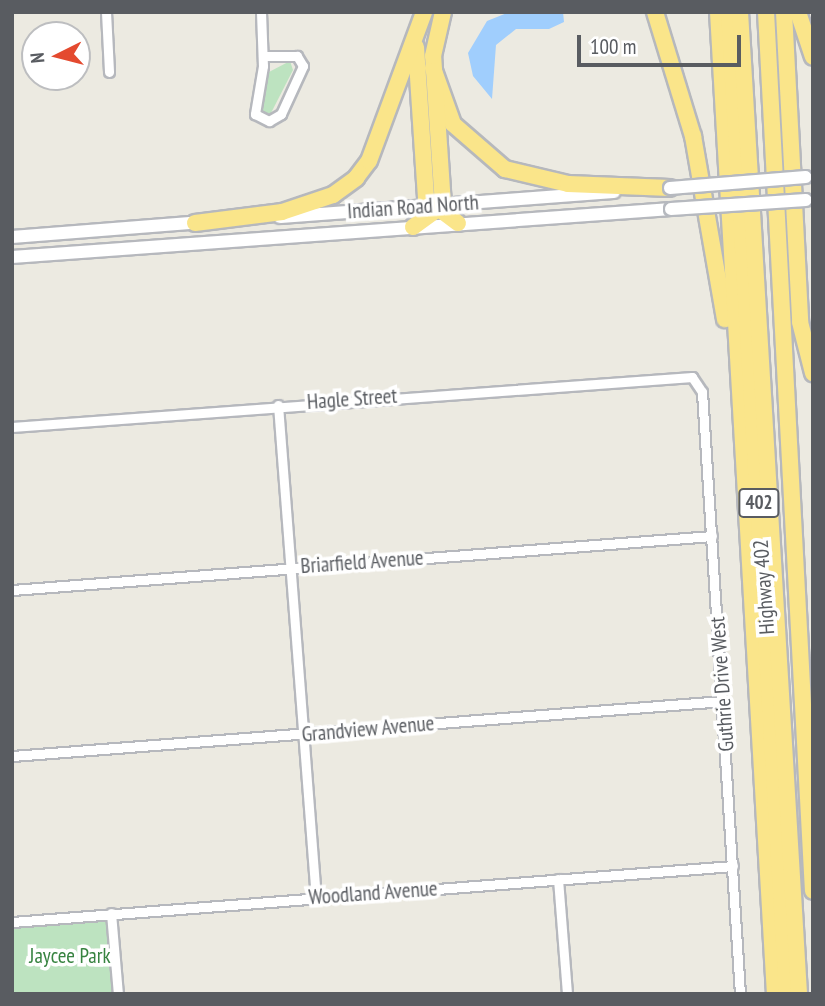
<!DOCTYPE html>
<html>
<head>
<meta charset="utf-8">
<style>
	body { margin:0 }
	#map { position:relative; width:825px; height:1006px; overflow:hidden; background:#eceae1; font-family:"PT Sans Narrow",sans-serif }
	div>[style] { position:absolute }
	.green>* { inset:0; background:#bde3c0 }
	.water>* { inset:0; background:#a0cefd }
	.roads { filter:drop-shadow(2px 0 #b6b8bd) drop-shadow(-2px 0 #b6b8bd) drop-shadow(0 2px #b6b8bd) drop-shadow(0 -2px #b6b8bd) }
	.minor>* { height:9px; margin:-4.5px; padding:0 4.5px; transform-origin:4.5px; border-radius:4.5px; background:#fff }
	.secondary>* { height:12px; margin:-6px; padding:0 6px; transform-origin:6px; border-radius:6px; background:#fff }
	.motorway>* { height:16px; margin:-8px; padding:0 8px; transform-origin:8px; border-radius:8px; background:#fae58a }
	.bridges { filter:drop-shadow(2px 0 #b6b9bf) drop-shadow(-2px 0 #b6b9bf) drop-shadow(0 2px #b6b9bf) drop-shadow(0 -2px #b6b9bf) }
	.secondary-bridge>* { height:12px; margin:-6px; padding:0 6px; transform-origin:6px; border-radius:6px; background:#fff }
	span { translate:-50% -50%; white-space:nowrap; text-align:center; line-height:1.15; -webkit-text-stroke:7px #fff; paint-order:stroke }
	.shield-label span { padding:2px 5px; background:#fff; border:2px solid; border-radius:5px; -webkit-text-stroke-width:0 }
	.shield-label { font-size:19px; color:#595c61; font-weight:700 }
	.street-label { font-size:21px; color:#595c61 }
	.park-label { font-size:21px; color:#378340 }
	.frame { position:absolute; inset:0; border:14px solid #595c61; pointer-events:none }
	.north { position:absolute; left:21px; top:21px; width:70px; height:70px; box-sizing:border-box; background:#fff; border:2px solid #bdbec0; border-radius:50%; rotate:264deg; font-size:19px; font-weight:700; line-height:28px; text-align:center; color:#595c61 }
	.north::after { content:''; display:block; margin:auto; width:24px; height:32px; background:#e44a2f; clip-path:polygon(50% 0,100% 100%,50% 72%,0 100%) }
	.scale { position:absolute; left:577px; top:35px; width:164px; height:32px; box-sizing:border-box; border:4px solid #595c61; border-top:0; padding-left:9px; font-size:21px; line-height:24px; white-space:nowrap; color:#595c61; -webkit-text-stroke:5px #fff; paint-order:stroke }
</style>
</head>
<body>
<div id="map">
	<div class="green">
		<i style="clip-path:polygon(290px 61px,293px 70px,271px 113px,260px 113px,269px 72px)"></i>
		<i style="clip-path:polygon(106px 916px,112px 994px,12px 994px,12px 925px)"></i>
	</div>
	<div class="water">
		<i style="clip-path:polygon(563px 12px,564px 22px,549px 29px,516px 29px,496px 45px,492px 99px,473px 76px,468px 53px,487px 21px,507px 13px)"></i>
	</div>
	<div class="roads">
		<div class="minor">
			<i style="left:106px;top:12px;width:60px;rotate:87.1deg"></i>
			<i style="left:261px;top:12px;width:54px;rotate:87.9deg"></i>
			<i style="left:263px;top:66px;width:49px;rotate:99.5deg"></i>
			<i style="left:255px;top:114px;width:16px;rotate:27deg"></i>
			<i style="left:269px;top:121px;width:14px;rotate:-30deg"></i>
			<i style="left:281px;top:114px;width:53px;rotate:-65.4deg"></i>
			<i style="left:303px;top:66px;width:12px;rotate:-121deg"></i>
			<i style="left:297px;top:56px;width:34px;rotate:180deg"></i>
			<i style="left:278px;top:405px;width:494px;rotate:85.6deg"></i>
			<i style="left:12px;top:427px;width:682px;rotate:-4.21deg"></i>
			<i style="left:692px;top:377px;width:18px;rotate:56deg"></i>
			<i style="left:702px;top:392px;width:603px;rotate:86.39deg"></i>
			<i style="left:12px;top:590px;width:702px;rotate:-4.41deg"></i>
			<i style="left:12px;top:756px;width:713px;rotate:-4.42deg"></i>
			<i style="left:558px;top:879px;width:115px;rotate:85.5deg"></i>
			<i style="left:111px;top:913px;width:81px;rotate:85.1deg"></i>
			<i style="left:12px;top:922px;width:723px;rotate:-4.44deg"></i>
		</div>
		<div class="secondary">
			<i style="left:280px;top:217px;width:335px;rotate:-4.3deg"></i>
			<i style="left:12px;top:237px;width:191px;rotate:-4.5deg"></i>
			<i style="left:12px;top:257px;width:661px;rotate:-4.17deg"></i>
		</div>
		<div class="motorway">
			<i style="left:655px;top:12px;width:130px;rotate:73deg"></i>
			<i style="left:693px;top:136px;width:186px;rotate:80.1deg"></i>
			<i style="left:718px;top:12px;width:984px;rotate:86.68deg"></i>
			<i style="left:729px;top:12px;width:984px;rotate:86.62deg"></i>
			<i style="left:740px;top:12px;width:984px;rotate:86.56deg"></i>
			<i style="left:766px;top:12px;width:880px;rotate:86.94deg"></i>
			<i style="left:784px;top:12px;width:310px;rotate:87deg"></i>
			<i style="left:800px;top:322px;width:53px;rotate:75.7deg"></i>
			<i style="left:798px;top:12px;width:47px;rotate:71.6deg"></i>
			<i style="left:416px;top:47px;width:152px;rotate:86.2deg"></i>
			<i style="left:426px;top:199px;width:40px;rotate:37deg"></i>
			<i style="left:433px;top:68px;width:59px;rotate:70.3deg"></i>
			<i style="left:453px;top:124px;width:69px;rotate:40.9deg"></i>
			<i style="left:505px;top:169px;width:65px;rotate:13.4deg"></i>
			<i style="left:568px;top:184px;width:102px;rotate:2.2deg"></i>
			<i style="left:195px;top:223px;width:88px;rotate:-7.2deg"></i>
			<i style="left:282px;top:212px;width:54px;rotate:-18.4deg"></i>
			<i style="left:333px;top:195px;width:29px;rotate:-36deg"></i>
			<i style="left:356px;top:178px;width:21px;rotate:-53deg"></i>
			<i style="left:369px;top:161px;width:159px;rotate:-69.7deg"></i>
			<i style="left:413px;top:227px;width:37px;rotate:-36deg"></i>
			<i style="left:443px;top:205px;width:149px;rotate:-93.8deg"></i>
			<i style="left:433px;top:56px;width:45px;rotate:-77.2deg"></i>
		</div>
	</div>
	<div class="bridges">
		<div class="secondary-bridge">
			<i style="left:670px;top:188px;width:136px;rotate:-4.6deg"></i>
			<i style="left:671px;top:209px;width:135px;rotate:-3.8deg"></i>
		</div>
	</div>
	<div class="shield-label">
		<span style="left:759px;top:503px">402</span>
	</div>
	<div class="street-label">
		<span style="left:413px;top:207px;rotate:-4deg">Indian Road North</span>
		<span style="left:352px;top:399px;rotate:-4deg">Hagle Street</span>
		<span style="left:362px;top:562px;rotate:-4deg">Briarfield Avenue</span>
		<span style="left:764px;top:587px;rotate:-94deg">Highway 402</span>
		<span style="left:722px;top:684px;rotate:-94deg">Guthrie Drive West</span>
		<span style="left:368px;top:729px;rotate:-5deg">Grandview Avenue</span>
		<span style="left:373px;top:893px;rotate:-4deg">Woodland Avenue</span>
	</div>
	<div class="park-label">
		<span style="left:70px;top:956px">Jaycee Park</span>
	</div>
	<div class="frame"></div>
	<div class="north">N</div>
	<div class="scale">100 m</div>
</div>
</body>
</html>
